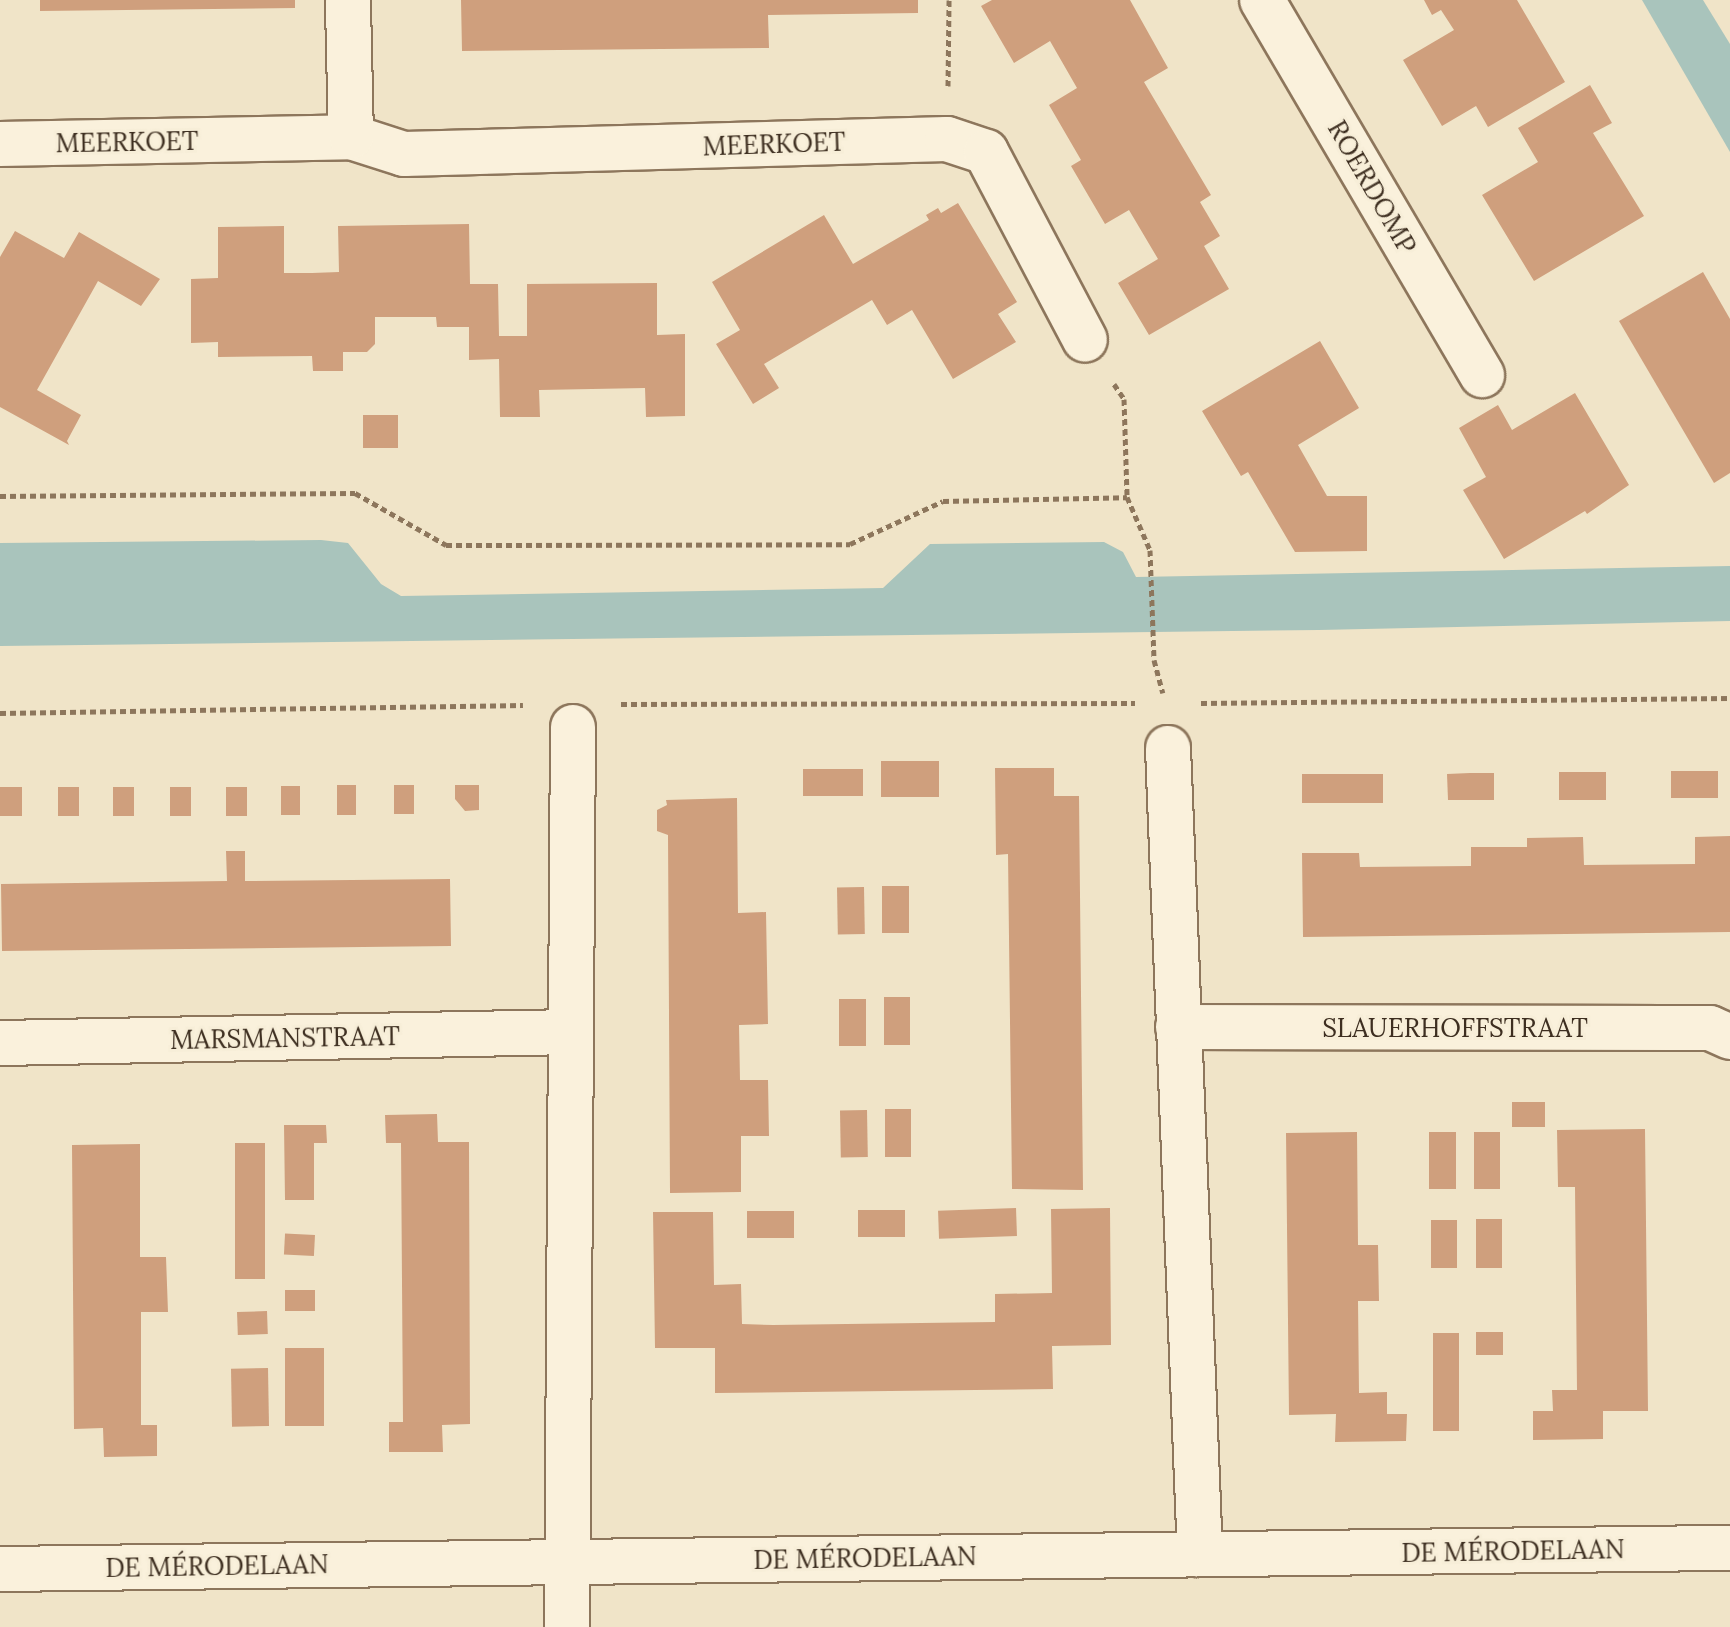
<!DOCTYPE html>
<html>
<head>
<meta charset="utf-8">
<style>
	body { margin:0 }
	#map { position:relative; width:1730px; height:1627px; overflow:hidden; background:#f0e4c8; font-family:Lora,serif }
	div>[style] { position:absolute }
	.water>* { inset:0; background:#a9c4bc }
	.building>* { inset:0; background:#cf9f7d; transform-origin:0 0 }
	.path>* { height:5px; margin-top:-2.5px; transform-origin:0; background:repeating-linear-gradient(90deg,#8d765c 0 6px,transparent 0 10px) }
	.roads { filter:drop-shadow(2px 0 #8d765c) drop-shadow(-2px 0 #8d765c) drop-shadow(0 2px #8d765c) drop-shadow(0 -2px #8d765c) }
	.street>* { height:44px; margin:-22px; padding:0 22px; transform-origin:22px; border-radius:22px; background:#faf1dc }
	span { translate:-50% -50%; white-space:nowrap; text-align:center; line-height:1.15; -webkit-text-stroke:6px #f7eed8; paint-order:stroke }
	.street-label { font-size:26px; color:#3d2e20 }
</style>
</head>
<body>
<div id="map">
	<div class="water">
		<i style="clip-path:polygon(1642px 0,1703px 0,1730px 44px,1730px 152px)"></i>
		<i style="clip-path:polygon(321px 540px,348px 543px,381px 584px,401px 596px,883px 588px,930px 544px,1104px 542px,1123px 552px,1136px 577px,1730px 566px,1730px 621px,1319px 630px,0 646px,0 543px)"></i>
	</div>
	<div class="building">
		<i style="clip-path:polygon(40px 0,295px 0,295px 8px,40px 11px)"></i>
		<i style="clip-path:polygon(461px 0,918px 0,918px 13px,768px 15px,769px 48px,462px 51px)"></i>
		<i style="clip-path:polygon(992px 0,1130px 0,1168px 68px,1144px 82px,1211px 195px,1200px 202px,1220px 236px,1204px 246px,1229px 289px,1149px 335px,1118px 283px,1158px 259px,1129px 210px,1105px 224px,1071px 166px,1081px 160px,1049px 105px,1077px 88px,1050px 41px,1014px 63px,981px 6px)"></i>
		<i style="clip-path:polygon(1424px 0,1517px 0,1565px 82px,1488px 127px,1476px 106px,1442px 126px,1403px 60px,1454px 30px,1441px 10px,1432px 15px)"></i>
		<i style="clip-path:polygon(1590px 85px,1612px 123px,1593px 133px,1644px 216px,1534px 281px,1482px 195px,1538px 162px,1518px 128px)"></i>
		<i style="clip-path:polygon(958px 203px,1017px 302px,998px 314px,1016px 342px,953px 379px,912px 310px,887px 325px,872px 300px,764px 364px,779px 388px,753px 404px,716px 344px,740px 330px,712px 282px,824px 215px,853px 264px,929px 220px,926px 215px,938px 208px,941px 213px)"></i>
		<i style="clip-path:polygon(469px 224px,470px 284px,498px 284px,499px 336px,527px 336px,527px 284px,657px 283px,657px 335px,685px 334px,685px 416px,646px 417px,645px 388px,539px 390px,540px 417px,500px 417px,499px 359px,469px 360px,469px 327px,437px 327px,436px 317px,375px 317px,375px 344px,367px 352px,343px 352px,343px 371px,313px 371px,312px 356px,218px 357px,218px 342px,191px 343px,191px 279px,218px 278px,218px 227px,284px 226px,284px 273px,312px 273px,339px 272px,338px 226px)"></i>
		<i style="clip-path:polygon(15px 231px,64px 258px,79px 232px,160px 279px,141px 306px,98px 281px,37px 390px,81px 415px,67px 441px,69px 445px,0 407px,0 257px)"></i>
		<i style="clip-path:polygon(1703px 272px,1730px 319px,1730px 473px,1714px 483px,1619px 321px)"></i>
		<i style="clip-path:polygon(1320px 341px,1359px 408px,1298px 445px,1327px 496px,1367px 496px,1367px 551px,1295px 552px,1248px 472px,1241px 476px,1202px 411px)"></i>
		<i style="clip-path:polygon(1575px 393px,1629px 485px,1587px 514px,1585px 511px,1504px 559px,1463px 490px,1486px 477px,1459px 428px,1498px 405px,1512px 430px)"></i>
		<i style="left:398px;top:415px;width:33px;height:35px;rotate:90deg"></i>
		<i style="left:881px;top:761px;width:58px;height:36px"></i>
		<i style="clip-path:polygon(995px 768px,1054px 768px,1054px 796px,1079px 796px,1083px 1190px,1012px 1189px,1008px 854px,996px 855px)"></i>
		<i style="left:863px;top:769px;width:27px;height:60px;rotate:90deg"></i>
		<i style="left:1671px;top:771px;width:47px;height:27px"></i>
		<i style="left:1559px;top:772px;width:47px;height:28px"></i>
		<i style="clip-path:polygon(1470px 773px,1494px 773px,1494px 800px,1448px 800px,1447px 774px)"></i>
		<i style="left:1383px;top:774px;width:29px;height:81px;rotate:90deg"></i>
		<i style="left:337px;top:785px;width:19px;height:30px"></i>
		<i style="left:394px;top:785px;width:20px;height:29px"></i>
		<i style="clip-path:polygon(455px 785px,479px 785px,479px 810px,465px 811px,455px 799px)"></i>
		<i style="left:300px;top:786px;width:29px;height:19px;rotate:90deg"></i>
		<i style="left:22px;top:787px;width:29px;height:22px;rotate:90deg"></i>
		<i style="left:79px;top:787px;width:29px;height:21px;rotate:90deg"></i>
		<i style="left:113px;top:787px;width:21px;height:29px"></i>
		<i style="left:170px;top:787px;width:21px;height:29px"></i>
		<i style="left:226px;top:787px;width:21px;height:29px"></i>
		<i style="clip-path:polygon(737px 798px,738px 913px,766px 912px,768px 1024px,739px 1025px,740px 1080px,768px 1080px,769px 1136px,741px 1136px,741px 1192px,670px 1193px,668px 835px,657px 831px,657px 810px,667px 805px,666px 800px)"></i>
		<i style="clip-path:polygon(1730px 836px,1730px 932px,1303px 937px,1302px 853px,1359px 853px,1360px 867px,1471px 866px,1471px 847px,1527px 847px,1527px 838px,1583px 837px,1584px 865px,1695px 864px,1695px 837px)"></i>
		<i style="clip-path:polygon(226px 851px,245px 851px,245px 881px,450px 879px,451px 946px,2px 951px,1px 884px,227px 881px)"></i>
		<i style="left:909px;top:886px;width:47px;height:27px;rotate:90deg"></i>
		<i style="left:864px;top:887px;width:47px;height:27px;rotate:89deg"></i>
		<i style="left:910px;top:997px;width:48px;height:26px;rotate:90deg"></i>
		<i style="left:839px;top:999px;width:27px;height:47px"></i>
		<i style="left:1512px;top:1102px;width:33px;height:25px"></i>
		<i style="left:885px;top:1109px;width:26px;height:48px"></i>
		<i style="left:867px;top:1110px;width:47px;height:27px;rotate:89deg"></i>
		<i style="clip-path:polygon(437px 1114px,438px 1142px,469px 1142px,470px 1424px,442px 1425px,443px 1452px,389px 1452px,389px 1422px,403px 1422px,401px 1143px,386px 1143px,385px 1115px)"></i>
		<i style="clip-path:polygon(284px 1125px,326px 1125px,327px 1143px,314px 1143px,314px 1200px,285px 1200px)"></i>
		<i style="clip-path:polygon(1645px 1129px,1648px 1411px,1603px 1411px,1603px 1439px,1533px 1440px,1533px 1411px,1553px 1411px,1552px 1390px,1577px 1390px,1575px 1187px,1558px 1187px,1557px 1130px)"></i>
		<i style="clip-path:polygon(1357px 1132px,1358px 1245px,1378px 1245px,1379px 1301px,1358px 1301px,1359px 1393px,1387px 1392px,1387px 1414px,1407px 1414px,1406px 1441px,1335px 1442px,1336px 1414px,1289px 1415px,1286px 1133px)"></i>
		<i style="left:1429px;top:1132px;width:27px;height:57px"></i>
		<i style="left:1474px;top:1132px;width:26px;height:57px"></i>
		<i style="left:235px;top:1143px;width:30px;height:136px"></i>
		<i style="clip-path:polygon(140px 1144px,140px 1257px,166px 1257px,168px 1312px,141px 1312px,141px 1425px,157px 1425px,157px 1456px,104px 1457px,103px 1428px,74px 1429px,72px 1145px)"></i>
		<i style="left:1016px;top:1208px;width:28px;height:78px;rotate:88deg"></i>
		<i style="clip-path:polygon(1110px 1208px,1111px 1345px,1052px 1346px,1053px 1389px,715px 1393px,715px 1348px,655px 1348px,653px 1212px,713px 1212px,714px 1285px,741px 1284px,742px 1324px,773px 1325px,995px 1322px,995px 1294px,1052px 1293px,1051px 1209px)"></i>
		<i style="left:858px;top:1210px;width:47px;height:27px"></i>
		<i style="left:747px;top:1211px;width:47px;height:27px"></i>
		<i style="left:1476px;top:1219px;width:26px;height:49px"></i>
		<i style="left:1431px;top:1220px;width:26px;height:48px"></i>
		<i style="left:315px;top:1235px;width:21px;height:30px;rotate:93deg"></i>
		<i style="left:285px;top:1290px;width:30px;height:21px"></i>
		<i style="left:267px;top:1311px;width:23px;height:30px;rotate:88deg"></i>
		<i style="left:1503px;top:1332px;width:23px;height:27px;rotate:90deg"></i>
		<i style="left:1433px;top:1333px;width:26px;height:98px"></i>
		<i style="left:285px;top:1348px;width:39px;height:78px"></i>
		<i style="left:268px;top:1368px;width:58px;height:37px;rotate:89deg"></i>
	</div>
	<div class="path">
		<i style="left:948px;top:86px;width:86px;rotate:-89.3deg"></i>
		<i style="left:1114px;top:384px;width:18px;rotate:56deg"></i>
		<i style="left:1124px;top:399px;width:98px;rotate:88.2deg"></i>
		<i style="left:1127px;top:497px;width:58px;rotate:66.5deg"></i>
		<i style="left:1150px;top:550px;width:110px;rotate:87.9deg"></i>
		<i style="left:1154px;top:660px;width:34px;rotate:75deg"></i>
		<i style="left:0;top:496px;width:355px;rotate:-0.5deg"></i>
		<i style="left:355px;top:493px;width:105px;rotate:29.7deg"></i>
		<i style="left:446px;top:545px;width:404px;rotate:-0.1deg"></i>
		<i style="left:850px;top:544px;width:102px;rotate:-24.8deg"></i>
		<i style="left:943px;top:501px;width:184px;rotate:-1.2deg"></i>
		<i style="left:1201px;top:703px;width:529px;rotate:-0.54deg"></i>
		<i style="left:621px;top:704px;width:514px;rotate:-0.11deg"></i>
		<i style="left:0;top:713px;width:523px;rotate:-0.88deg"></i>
	</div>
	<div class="roads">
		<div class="street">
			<i style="left:1262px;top:0;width:435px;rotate:59.6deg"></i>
			<i style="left:351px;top:137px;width:56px;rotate:17.8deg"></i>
			<i style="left:404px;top:154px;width:543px;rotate:-1.58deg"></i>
			<i style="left:947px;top:139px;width:41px;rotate:18.4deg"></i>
			<i style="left:986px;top:152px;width:212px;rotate:62.2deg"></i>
			<i style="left:0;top:144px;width:351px;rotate:-1.1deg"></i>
			<i style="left:351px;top:137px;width:137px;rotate:-91.3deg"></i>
			<i style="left:1168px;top:748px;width:807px;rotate:87.73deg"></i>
			<i style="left:1178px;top:1027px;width:532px;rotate:0.11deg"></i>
			<i style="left:1710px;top:1028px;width:22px;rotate:24deg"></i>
			<i style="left:0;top:1043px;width:571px;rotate:-1.1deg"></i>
			<i style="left:0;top:1569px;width:1730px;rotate:-0.7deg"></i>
			<i style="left:567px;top:1627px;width:900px;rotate:-89.62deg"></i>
		</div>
	</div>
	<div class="street-label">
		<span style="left:127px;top:142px;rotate:-1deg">MEERKOET</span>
		<span style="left:774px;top:144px;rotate:-2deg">MEERKOET</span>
		<span style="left:1372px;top:187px;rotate:60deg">ROERDOMP</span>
		<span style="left:1455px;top:1028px">SLAUERHOFFSTRAAT</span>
		<span style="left:285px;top:1038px;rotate:-1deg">MARSMANSTRAAT</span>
		<span style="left:1513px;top:1551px;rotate:-1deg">DE MÉRODELAAN</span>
		<span style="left:865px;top:1558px;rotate:-1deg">DE MÉRODELAAN</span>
		<span style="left:217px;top:1566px;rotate:-1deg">DE MÉRODELAAN</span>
	</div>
</div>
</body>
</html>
